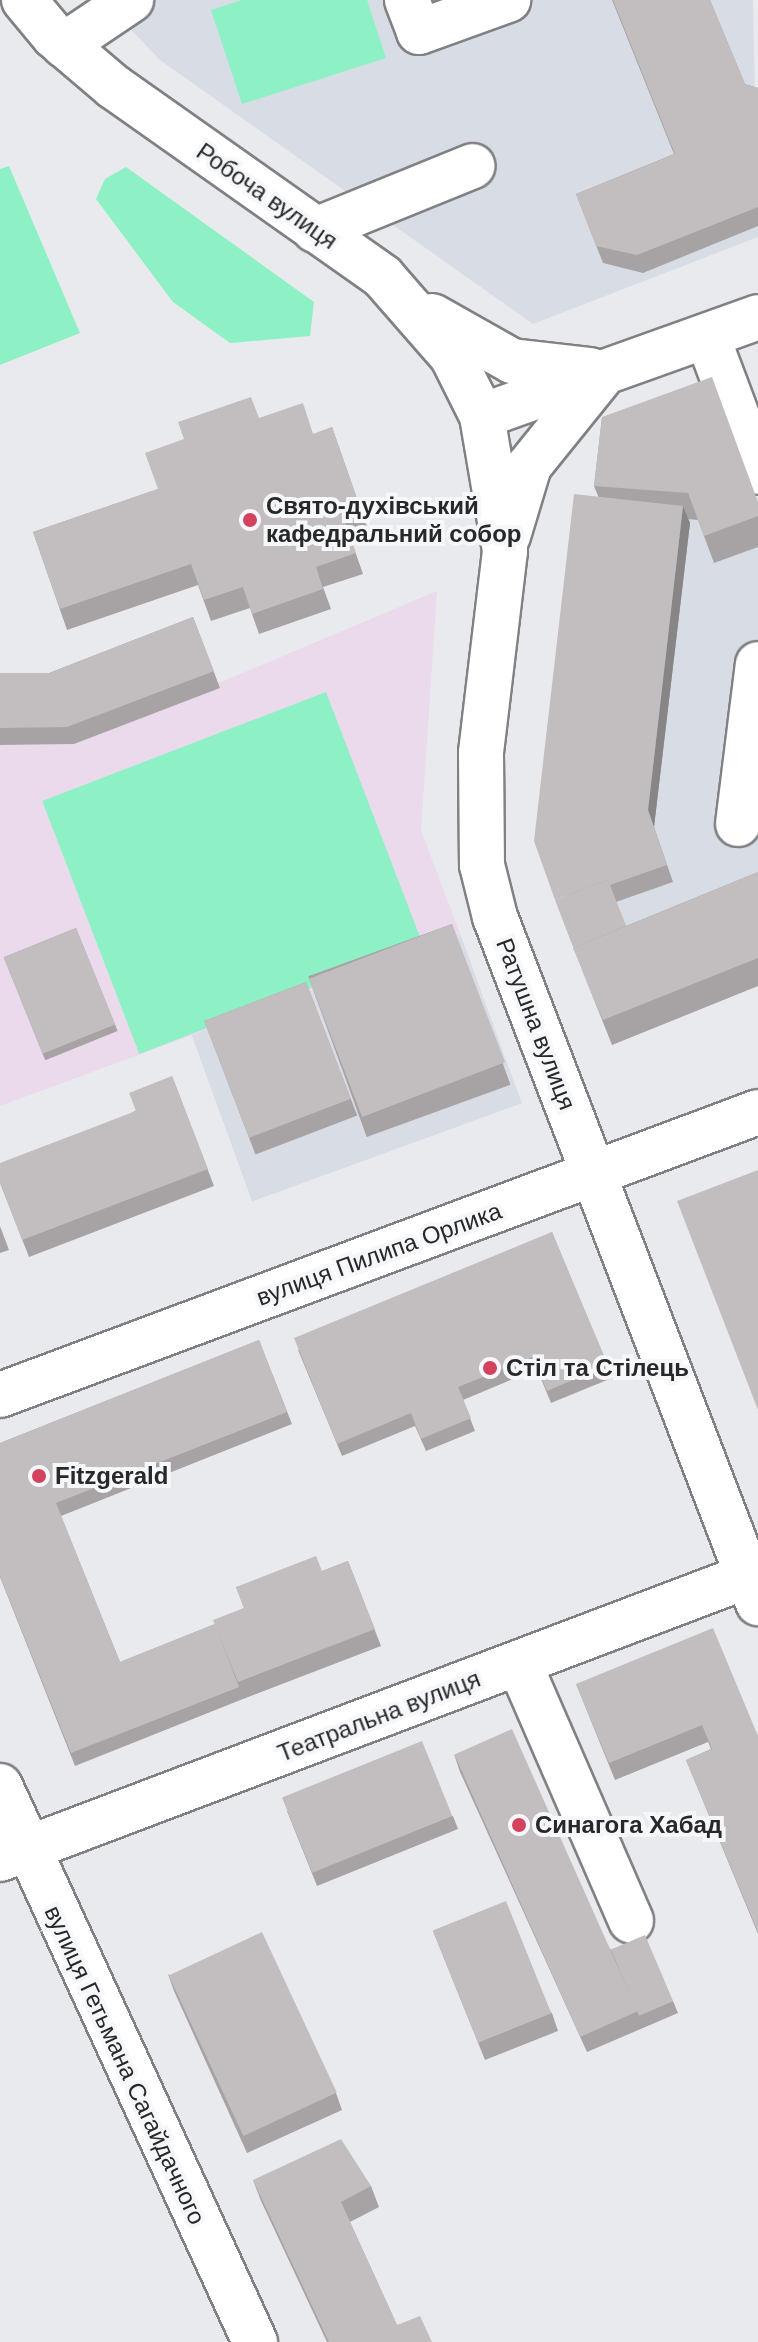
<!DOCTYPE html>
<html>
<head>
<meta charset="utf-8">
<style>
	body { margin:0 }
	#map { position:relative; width:758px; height:2342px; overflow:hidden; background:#e9eaed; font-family:Helvetica,sans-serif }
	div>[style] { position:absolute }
	.built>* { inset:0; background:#d8dce5; transform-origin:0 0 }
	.education>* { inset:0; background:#eadaec }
	.green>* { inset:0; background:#8ef1c6; transform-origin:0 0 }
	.roads { filter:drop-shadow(2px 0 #808184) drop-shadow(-2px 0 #808184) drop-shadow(0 2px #808184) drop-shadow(0 -2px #808184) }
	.minor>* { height:44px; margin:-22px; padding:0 22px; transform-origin:22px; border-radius:22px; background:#fff }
	.wall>* { inset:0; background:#a7a3a5; transform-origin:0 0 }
	.shaded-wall>* { inset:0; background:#888586 }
	.building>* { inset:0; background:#c2bec0; transform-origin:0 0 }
	.dots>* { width:22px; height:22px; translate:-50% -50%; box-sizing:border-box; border:4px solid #f6f7fa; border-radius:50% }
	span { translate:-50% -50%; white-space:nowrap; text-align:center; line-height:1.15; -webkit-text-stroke:8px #f6f7fa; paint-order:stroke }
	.street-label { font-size:24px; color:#282829 }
	.poi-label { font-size:24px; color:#282829; font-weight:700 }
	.left { translate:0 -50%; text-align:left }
</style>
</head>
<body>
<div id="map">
	<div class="built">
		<i style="clip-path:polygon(103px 0,753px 0,758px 237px,533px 324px,160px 60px)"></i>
		<i style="clip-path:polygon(758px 503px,758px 986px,612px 1045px,582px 972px,580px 511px)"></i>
		<i style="left:461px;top:936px;width:178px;height:287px;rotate:70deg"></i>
	</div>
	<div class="education">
		<i style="clip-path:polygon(437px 591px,421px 830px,461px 936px,0 1106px,0 745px,74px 744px)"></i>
	</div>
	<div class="green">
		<i style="clip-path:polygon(242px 0,367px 0,386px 58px,242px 104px,211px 10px)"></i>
		<i style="clip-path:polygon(9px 166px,80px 333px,0 365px,0 169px)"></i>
		<i style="clip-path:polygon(126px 167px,314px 302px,310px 336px,230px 343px,173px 302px,96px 199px,105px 179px)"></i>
		<i style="left:326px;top:692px;width:271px;height:304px;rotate:69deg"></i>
	</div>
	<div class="roads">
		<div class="minor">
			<i style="left:24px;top:0;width:47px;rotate:50.2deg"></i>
			<i style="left:54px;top:36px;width:79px;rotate:40.4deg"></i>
			<i style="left:114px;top:87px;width:329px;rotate:35.2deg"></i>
			<i style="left:383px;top:277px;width:105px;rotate:48.9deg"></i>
			<i style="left:452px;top:356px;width:67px;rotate:63.4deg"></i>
			<i style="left:482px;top:416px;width:137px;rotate:80.3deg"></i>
			<i style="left:505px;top:551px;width:203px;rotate:96.8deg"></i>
			<i style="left:481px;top:753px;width:112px;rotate:89.5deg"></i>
			<i style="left:482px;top:865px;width:54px;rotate:76deg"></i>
			<i style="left:495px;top:917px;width:735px;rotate:69.02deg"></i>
			<i style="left:407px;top:0;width:34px;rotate:69deg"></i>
			<i style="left:419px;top:32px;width:95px;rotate:-19.8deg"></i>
			<i style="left:64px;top:45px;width:81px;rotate:-33.9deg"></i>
			<i style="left:315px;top:230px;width:170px;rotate:-22.1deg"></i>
			<i style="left:432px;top:316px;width:92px;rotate:29.4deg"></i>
			<i style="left:512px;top:361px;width:79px;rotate:6.6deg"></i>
			<i style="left:707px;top:336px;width:145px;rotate:69.4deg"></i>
			<i style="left:482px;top:416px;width:293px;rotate:-19.7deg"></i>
			<i style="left:508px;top:536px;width:73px;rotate:-73.3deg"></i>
			<i style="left:529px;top:466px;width:113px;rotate:-51.1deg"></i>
			<i style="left:738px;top:824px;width:161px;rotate:-82.9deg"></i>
			<i style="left:0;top:1395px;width:809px;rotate:-20.47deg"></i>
			<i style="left:519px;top:1663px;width:281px;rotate:66.5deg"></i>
			<i style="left:0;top:1786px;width:612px;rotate:65.36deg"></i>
			<i style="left:0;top:1859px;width:811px;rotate:-20.74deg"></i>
		</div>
	</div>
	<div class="wall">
		<i style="clip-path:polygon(612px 0,710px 0,745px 84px,758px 88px,758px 226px,643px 273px,603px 263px,576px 194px,674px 154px)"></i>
		<i style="clip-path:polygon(602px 417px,758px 502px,758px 547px,714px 563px,698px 520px,688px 519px,690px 523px,654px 827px,673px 882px,616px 902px,626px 926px,758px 872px,758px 986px,612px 1045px,563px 920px,598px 496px,594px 486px)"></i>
		<i style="clip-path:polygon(259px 418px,314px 434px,332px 427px,368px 530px,350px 537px,363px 574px,323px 587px,331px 609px,259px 634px,250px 608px,211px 621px,198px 585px,67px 630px,33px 532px,158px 489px,184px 439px)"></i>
		<i style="clip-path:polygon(193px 617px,220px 688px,74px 744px,0 745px,0 673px,49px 673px)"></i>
		<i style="left:452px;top:924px;width:171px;height:153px;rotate:70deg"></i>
		<i style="left:76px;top:928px;width:111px;height:78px;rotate:68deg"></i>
		<i style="left:306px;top:982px;width:143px;height:109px;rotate:69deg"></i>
		<i style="clip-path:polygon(172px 1076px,214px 1186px,29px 1257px,0 1183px,135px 1111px)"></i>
		<i style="clip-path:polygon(0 1226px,9px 1250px,0 1253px)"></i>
		<i style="clip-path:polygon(552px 1232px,612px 1378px,551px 1403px,537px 1369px,463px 1400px,475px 1431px,426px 1451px,415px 1426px,342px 1456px,298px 1350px)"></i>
		<i style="clip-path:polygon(259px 1340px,292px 1424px,61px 1516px,120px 1662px,215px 1624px,244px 1608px,236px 1587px,322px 1571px,348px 1561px,381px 1646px,243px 1699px,75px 1766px,0 1577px,0 1443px)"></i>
		<i style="clip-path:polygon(576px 1684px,758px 1736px,758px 1934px,686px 1760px,711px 1749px,708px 1742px,615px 1780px)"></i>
		<i style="clip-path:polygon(454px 1754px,611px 1950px,673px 2001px,678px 2013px,587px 2052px,460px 1772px)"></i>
		<i style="clip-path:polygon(287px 1811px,453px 1816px,458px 1829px,317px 1886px)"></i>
		<i style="clip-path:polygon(433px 1931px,552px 2013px,558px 2031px,485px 2060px)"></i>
		<i style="clip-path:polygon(168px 1974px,336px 2093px,342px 2110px,247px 2153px,174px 1991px)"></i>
		<i style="clip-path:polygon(253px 2180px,371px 2186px,379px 2207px,350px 2222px,397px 2325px,432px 2342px,327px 2342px,261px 2201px)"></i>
	</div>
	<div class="shaded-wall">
		<i style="clip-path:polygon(683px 506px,690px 523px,654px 827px,673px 882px,648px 810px)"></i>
	</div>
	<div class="building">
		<i style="clip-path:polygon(613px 0,710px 0,745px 84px,758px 88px,758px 207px,637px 255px,596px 246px,576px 194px,675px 154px)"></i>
		<i style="clip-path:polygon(712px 377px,758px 502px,758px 516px,704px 536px,688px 493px,594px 486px,602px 417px)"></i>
		<i style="clip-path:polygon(251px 397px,259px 418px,303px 403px,313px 434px,332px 427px,361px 510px,343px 516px,356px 553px,316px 567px,323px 589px,252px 614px,243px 587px,204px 600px,191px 564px,60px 609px,33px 532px,158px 489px,145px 453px,184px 439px,178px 422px)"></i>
		<i style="clip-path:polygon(574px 494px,683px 506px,648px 810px,667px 865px,610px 885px,608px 880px,555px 900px,534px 841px)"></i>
		<i style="clip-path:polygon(193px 617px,214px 671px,67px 727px,0 728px,0 673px,49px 673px)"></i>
		<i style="clip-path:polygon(758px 872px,758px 958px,603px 1020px,573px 948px)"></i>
		<i style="clip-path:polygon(608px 880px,626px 926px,573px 948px,575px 952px,555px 900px)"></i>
		<i style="left:452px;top:924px;width:148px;height:153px;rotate:69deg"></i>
		<i style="left:76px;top:928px;width:104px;height:78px;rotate:68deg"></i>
		<i style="left:306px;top:982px;width:125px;height:109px;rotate:69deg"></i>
		<i style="clip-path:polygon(172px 1076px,208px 1169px,22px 1240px,0 1182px,0 1163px,136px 1111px,129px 1093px)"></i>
		<i style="clip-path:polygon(758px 1170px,758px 1410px,677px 1201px)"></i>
		<i style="clip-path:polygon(552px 1232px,608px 1365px,547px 1391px,533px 1357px,458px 1387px,471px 1418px,421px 1439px,411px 1413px,337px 1444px,294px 1338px)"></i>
		<i style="clip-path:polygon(259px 1340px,287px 1412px,56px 1503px,120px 1662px,215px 1624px,239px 1687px,71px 1753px,0 1576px,0 1443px)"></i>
		<i style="clip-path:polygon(316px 1556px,322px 1571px,348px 1561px,375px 1629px,238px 1682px,213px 1620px,244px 1608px,236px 1587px)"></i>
		<i style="clip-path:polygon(713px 1628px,758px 1736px,758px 1932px,686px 1760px,712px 1749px,702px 1725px,609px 1763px,576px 1684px)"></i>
		<i style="left:512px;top:1729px;width:309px;height:63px;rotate:66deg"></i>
		<i style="left:422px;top:1741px;width:81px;height:151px;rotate:68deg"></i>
		<i style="left:506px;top:1901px;width:121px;height:79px;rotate:68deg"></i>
		<i style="left:262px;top:1932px;width:177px;height:103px;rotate:65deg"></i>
		<i style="left:645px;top:1935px;width:72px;height:37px;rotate:67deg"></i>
		<i style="clip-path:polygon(341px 2139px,371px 2186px,341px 2202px,397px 2325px,420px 2316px,432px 2342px,329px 2342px,253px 2180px)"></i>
	</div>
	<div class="dots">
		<i style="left:250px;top:520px;background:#d4435e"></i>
		<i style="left:490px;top:1368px;background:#d4435e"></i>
		<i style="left:39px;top:1476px;background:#d4435e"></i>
		<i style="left:519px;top:1825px;background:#d4435e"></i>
	</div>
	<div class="street-label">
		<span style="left:267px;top:196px;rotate:35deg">Робоча вулиця</span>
		<span style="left:536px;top:1024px;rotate:69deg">Ратушна вулиця</span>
		<span style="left:379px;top:1254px;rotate:-20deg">вулиця Пилипа Орлика</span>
		<span style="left:379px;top:1716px;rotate:-21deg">Театральна вулиця</span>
		<span style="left:125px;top:2065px;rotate:65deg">вулиця Гетьмана Сагайдачного</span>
	</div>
	<div class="poi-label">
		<span class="left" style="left:266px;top:520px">Свято-духівський<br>кафедральний собор</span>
		<span class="left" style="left:506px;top:1368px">Стіл та Стілець</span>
		<span class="left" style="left:55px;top:1476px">Fitzgerald</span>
		<span class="left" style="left:535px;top:1825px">Синагога Хабад</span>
	</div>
</div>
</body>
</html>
